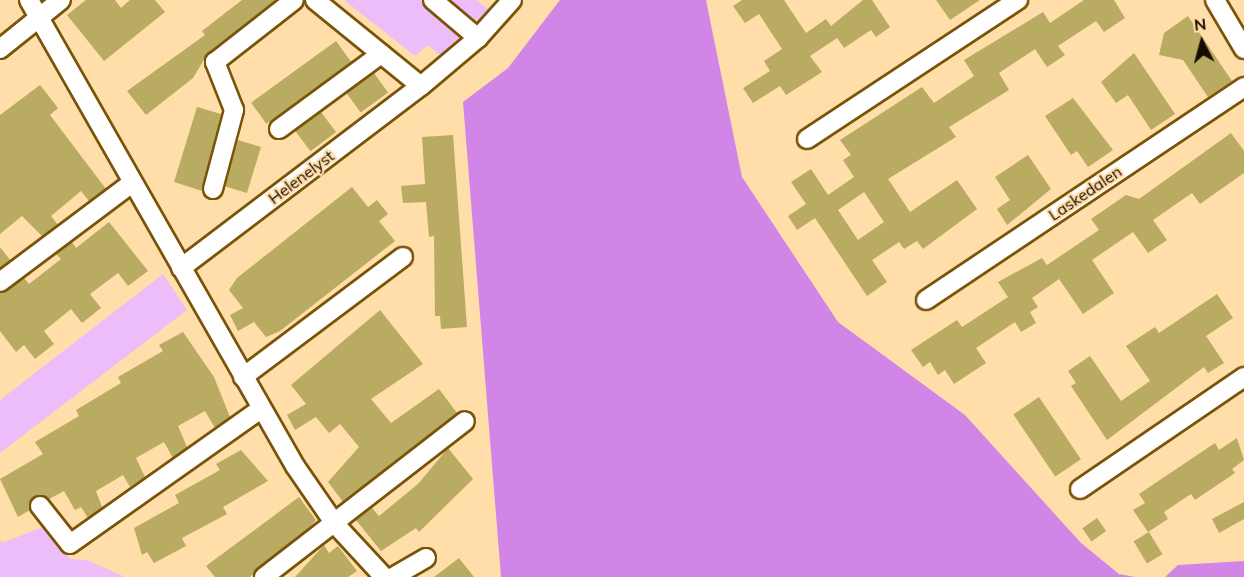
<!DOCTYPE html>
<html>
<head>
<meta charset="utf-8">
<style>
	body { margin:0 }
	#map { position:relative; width:1244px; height:577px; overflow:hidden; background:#ffdea9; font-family:Mulish,sans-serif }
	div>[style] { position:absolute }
	.green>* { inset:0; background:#ecbdf9 }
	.forest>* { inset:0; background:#d185e6 }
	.building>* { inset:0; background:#b9ab62; transform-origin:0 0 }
	.roads { filter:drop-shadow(2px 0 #795407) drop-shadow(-2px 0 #795407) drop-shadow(0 2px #795407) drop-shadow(0 -2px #795407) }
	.minor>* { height:18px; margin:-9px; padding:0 9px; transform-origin:9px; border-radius:9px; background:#fff }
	span { translate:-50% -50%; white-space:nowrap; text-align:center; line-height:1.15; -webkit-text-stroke:4.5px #ffdea9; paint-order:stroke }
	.street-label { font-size:16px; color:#170b00 }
	.north { position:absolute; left:1172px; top:12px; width:60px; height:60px; -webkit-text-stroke:4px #ffdea9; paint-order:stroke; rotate:354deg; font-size:16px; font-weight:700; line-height:24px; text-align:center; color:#170b00 }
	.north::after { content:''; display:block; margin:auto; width:21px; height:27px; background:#170b00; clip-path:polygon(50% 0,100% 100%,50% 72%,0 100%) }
</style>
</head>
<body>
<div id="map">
	<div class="green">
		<i style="clip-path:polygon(344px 0,421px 0,459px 30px,458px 41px,440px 55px,428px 45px,415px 56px)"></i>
		<i style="clip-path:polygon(443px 0,476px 0,491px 11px,483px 20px,468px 19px)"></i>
		<i style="clip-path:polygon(163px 274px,187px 310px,0 453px,0 400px)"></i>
		<i style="clip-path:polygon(45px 526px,70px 559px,87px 560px,125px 577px,0 577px,0 539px,2px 543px)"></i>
	</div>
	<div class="forest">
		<i style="clip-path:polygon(560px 0,706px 0,742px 177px,838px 322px,965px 415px,1081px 543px,1119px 574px,1135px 577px,501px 577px,463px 102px,508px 68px)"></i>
		<i style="clip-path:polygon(1244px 561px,1244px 577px,1165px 577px,1178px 565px)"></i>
	</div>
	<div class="building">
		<i style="clip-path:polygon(86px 0,115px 0,121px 8px,130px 0,155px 0,165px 12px,104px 61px,67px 15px)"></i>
		<i style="clip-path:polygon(242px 0,276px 0,208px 53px,193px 78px,146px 115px,127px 91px,205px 35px,202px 31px)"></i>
		<i style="clip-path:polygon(742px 0,784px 0,806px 33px,826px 19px,831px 26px,863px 0,872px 0,890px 27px,876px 37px,871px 30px,844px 48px,837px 38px,810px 56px,822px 72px,786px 95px,780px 86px,753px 103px,743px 88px,770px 71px,764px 61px,782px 49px,759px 14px,745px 23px,733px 6px)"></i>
		<i style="clip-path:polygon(936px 0,980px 0,950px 20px)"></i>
		<i style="clip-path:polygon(evenodd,1084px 0,1114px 0,1125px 18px,1104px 32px,1096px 21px,1058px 46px,1065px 55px,1047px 67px,1035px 49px,999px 73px,1009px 90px,949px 127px,956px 137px,888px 179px,910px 212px,957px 180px,977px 209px,923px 249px,917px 241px,904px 249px,899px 242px,872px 260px,887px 282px,867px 296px,815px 218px,797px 230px,788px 216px,806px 204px,791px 182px,811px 169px,828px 195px,854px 177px,843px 160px,851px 155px,840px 140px,922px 87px,934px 103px,974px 76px,964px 60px,1043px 12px,1050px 23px,1084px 0,864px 192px,884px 222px,858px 240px,838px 210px,864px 192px)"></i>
		<i style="clip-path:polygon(1188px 16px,1232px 81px,1208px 97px,1183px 60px,1159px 55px,1164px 33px)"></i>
		<i style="left:336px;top:41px;width:26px;height:105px;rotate:54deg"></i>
		<i style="clip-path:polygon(1134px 53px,1175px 114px,1151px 130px,1128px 95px,1116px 103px,1101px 82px)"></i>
		<i style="left:374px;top:73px;width:24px;height:34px;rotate:54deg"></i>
		<i style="clip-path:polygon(40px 85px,58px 108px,50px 115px,106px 189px,89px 201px,81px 191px,51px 216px,58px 225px,42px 236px,22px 216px,0 234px,0 115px)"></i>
		<i style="clip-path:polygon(1073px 98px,1113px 150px,1088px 167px,1077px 151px,1071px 155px,1045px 116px)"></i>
		<i style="clip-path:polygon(197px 107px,221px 114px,202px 191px,174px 182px)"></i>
		<i style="left:321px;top:112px;width:25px;height:32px;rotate:53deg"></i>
		<i style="clip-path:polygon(1231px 133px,1244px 151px,1244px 173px,1200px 204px,1192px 193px,1153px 220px,1167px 240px,1148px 253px,1133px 232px,1092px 260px,1114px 293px,1083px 314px,1059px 279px,1032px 298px,1038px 307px,1030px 312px,1036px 323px,1021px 332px,1015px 322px,976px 348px,986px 363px,954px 384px,945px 370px,938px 375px,930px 362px,923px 367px,911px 350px,957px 320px,962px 327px,1008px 297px,998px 282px,1042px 258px,1047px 265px,1099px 230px,1091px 219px,1126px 195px,1139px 199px)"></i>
		<i style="clip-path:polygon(453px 135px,467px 327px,441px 329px,440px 316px,435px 316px,434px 236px,429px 237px,426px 202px,403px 203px,401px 186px,425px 184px,422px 137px)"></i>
		<i style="left:238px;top:140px;width:24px;height:48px;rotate:17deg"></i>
		<i style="clip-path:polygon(1028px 155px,1051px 189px,1007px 225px,997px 209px,1010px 200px,995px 177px)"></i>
		<i style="clip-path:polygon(352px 187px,368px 207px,377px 200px,388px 214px,379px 221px,395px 241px,280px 331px,266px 337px,254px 322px,238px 331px,230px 315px,243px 308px,229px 290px,237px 278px)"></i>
		<i style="clip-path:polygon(109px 222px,148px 271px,128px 286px,118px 273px,90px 294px,101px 308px,82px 323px,71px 309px,44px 331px,54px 344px,35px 359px,24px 345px,16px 352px,0 331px,0 293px,24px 278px,29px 284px,61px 259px,56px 254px,72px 242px,76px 248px)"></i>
		<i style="clip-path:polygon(0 247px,10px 260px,0 268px)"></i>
		<i style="clip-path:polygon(1217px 294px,1233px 318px,1206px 336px,1224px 363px,1208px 373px,1204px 367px,1107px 440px,1071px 386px,1076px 383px,1068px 371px,1090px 356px,1121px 401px,1150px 381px,1126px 346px,1155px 327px,1159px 333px)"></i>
		<i style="clip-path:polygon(380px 310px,423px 364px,371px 399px,391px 423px,439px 389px,457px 413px,343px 502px,328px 482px,359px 447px,340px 424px,329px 433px,316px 417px,295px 430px,287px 415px,306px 404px,291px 385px)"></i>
		<i style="clip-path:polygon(183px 332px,214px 377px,230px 417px,215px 428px,205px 411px,178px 426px,187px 447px,173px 458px,164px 442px,136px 458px,145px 477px,130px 487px,123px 475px,96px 491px,102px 507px,88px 518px,81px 507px,75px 510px,64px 491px,49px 499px,34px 497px,30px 510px,18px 517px,0 479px,43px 454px,35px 442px,79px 416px,76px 410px,121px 383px,118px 377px,163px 351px,159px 345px)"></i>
		<i style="left:1039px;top:397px;width:75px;height:31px;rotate:56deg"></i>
		<i style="clip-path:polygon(1237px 438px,1244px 460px,1232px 469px,1235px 473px,1195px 500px,1191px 494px,1164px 512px,1168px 519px,1148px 532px,1133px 510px,1145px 503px,1139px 494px,1215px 443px,1219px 450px)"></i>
		<i style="clip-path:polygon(448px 448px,473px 479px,419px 532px,416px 528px,381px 551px,356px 520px,372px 508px,379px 516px,418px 484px)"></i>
		<i style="clip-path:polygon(241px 450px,268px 481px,223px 507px,227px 514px,182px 538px,186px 546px,154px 563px,147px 552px,142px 555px,134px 528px,179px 503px,175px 495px,220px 470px,216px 464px)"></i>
		<i style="clip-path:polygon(299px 497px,316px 520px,310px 527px,250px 577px,215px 577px,206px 566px)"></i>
		<i style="clip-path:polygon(1244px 502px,1244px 519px,1219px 533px,1212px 519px)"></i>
		<i style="left:1097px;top:518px;width:16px;height:18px;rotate:55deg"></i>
		<i style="left:1149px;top:532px;width:26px;height:18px;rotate:59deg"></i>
		<i style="clip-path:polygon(324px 545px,329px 553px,338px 546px,357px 571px,348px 577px,295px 577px)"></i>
		<i style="clip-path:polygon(459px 558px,474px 577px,434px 577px)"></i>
	</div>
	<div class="roads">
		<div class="minor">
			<i style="left:29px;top:0;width:537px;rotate:60.28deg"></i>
			<i style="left:295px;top:466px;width:70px;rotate:55.4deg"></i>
			<i style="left:335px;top:524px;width:72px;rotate:47.2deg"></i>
			<i style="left:315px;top:0;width:136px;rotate:39.1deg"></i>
			<i style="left:433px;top:0;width:59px;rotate:40.2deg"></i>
			<i style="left:1215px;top:0;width:57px;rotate:59.4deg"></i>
			<i style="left:0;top:49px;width:78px;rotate:-38.8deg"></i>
			<i style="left:279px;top:129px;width:127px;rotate:-36.3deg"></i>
			<i style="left:807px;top:139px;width:253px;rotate:-33.4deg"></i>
			<i style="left:213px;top:189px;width:82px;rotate:-75.1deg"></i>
			<i style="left:234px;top:110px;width:52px;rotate:-111.6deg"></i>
			<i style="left:215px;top:62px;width:100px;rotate:-38.1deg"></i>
			<i style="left:181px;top:268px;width:301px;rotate:-37.2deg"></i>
			<i style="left:421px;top:86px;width:75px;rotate:-40.1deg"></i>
			<i style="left:478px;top:38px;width:51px;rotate:-48.2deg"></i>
			<i style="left:0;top:282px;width:165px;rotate:-36.9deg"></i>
			<i style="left:926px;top:300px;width:383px;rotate:-33.8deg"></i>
			<i style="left:243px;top:377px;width:200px;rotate:-36.9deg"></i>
			<i style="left:1080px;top:489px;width:199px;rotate:-34.3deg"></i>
			<i style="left:40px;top:506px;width:48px;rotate:51.7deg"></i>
			<i style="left:70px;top:544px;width:234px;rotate:-35.3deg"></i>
			<i style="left:264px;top:577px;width:254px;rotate:-37.8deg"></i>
			<i style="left:393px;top:577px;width:38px;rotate:-30deg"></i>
		</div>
	</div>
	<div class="street-label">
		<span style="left:301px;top:177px;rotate:-37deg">Helenelyst</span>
		<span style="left:1085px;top:193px;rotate:-34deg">Laskedalen</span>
	</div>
	<div class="north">N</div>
</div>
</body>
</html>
